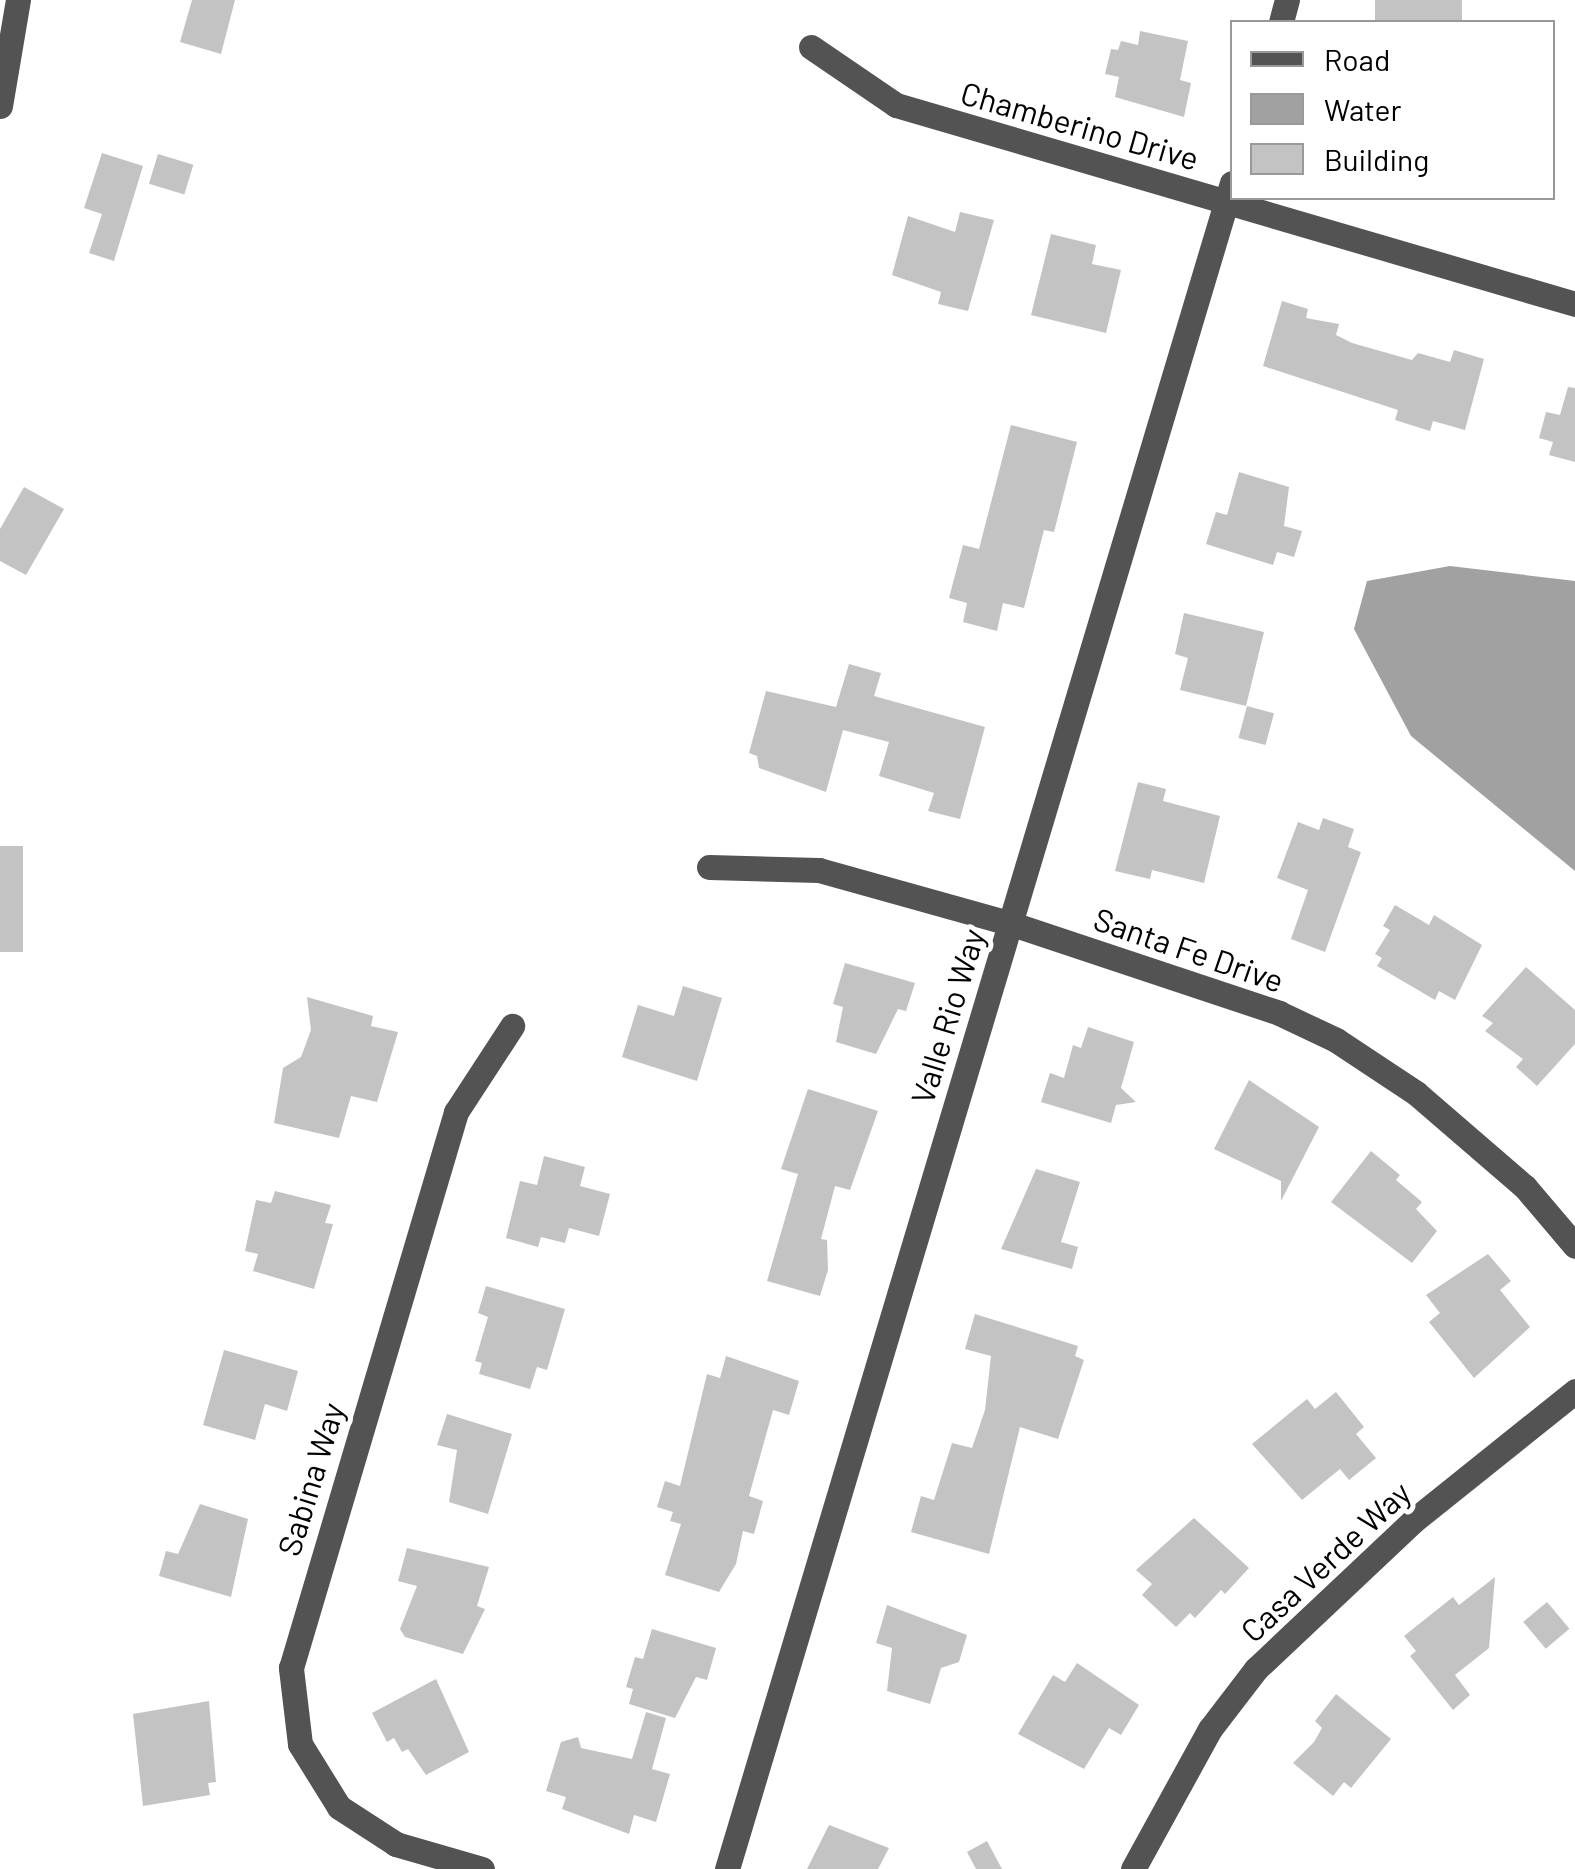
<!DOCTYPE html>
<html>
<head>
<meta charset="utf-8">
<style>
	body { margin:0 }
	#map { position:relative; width:1575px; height:1869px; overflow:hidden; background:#fff; font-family:Barlow,sans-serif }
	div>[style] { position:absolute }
	.water>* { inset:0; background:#a1a1a1 }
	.building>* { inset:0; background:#c3c3c3; transform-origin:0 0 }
	.minor>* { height:25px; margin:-12.5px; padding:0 12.5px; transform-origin:12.5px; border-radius:12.5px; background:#535353 }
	span { translate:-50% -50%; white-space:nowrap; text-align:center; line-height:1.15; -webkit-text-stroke:10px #fff; paint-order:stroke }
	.street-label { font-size:32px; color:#000 }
	.legend { position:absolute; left:1230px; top:20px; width:325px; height:180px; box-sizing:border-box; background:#fff; border:2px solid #999; margin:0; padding:12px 18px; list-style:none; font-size:30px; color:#000 }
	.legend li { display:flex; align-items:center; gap:20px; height:50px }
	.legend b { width:50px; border:2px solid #999 }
</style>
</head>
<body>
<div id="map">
	<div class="water">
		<i style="clip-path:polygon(1450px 566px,1575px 581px,1575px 871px,1411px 736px,1354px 629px,1367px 581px)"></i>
	</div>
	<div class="building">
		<i style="clip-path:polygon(192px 0,235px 0,221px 54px,180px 42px)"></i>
		<i style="left:1375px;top:0;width:87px;height:23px"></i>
		<i style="clip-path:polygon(1140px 31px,1188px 41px,1180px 80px,1191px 83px,1184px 117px,1115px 97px,1119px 77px,1105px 74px,1111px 49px,1118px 50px,1121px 41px,1138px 45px)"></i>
		<i style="clip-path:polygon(102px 153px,143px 166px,114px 261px,89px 253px,102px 214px,84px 208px)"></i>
		<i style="left:158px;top:154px;width:37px;height:31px;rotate:17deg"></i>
		<i style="clip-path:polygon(960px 212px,994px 220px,968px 311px,938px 304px,941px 292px,892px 275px,908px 216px,955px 232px)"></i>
		<i style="clip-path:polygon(1051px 234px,1096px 245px,1092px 264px,1121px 270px,1106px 333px,1031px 315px)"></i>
		<i style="clip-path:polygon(1282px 301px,1308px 309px,1306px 318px,1339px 324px,1336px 335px,1352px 343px,1412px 360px,1418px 353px,1450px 362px,1454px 350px,1484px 359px,1465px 430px,1433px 421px,1430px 431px,1395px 420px,1398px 410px,1263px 366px)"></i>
		<i style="clip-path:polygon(1568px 387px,1575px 388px,1575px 462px,1549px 455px,1553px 442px,1539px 438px,1546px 412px,1560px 415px)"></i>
		<i style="clip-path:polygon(1011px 425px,1077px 442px,1054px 532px,1044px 530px,1024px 608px,1003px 603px,997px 631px,963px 622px,967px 603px,949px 598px,963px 545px,979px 549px)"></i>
		<i style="clip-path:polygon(1239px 472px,1289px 487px,1284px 526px,1302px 531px,1294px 557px,1277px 552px,1273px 565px,1206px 544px,1216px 512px,1227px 515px)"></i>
		<i style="clip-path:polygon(24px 487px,64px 509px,26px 575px,0 561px,0 529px)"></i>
		<i style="clip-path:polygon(1184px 613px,1264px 632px,1246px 706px,1180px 690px,1188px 658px,1175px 654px)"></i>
		<i style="clip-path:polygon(849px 664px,881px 673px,874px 696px,985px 727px,960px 819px,928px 811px,934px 793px,879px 776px,889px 742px,843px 730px,826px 792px,759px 768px,757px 756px,749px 753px,766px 691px,836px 707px)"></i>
		<i style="left:1247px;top:706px;width:28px;height:33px;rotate:15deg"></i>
		<i style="clip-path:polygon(1138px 782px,1166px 789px,1163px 801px,1220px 816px,1204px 883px,1152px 870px,1150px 879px,1115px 871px)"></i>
		<i style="clip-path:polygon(1323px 818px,1354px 829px,1348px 847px,1361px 852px,1325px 952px,1291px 939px,1308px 890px,1277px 878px,1298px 822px,1319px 830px)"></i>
		<i style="left:0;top:846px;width:23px;height:106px"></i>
		<i style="clip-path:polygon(1395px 905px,1429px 925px,1434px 915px,1482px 945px,1455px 1000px,1439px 991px,1435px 1000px,1377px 966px,1382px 958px,1375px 954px,1390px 930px,1383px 926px)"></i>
		<i style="clip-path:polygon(845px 963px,915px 983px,906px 1011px,898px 1009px,876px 1054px,836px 1042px,843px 1007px,833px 1004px)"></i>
		<i style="clip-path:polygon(1526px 967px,1575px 1010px,1575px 1044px,1537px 1086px,1516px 1067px,1523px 1059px,1485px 1031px,1493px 1023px,1482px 1016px)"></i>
		<i style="clip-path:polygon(683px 986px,722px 998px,697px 1081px,622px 1057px,638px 1005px,674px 1016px)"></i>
		<i style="clip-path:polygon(307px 997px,373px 1016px,371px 1026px,398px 1032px,377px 1102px,351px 1096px,339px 1138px,274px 1123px,283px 1068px,301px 1057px,311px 1030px)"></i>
		<i style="clip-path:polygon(1088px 1027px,1134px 1042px,1121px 1088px,1136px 1102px,1116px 1105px,1111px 1123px,1041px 1102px,1050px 1073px,1064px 1078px,1073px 1045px,1081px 1048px)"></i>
		<i style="clip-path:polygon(1249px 1080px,1319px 1127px,1281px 1201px,1281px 1181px,1214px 1149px)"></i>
		<i style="clip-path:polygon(808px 1089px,878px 1111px,850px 1190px,835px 1186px,821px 1239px,827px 1240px,828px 1270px,820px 1296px,767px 1281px,798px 1174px,781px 1169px)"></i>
		<i style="clip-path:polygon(1371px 1151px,1400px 1175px,1396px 1180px,1422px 1202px,1416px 1209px,1437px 1231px,1412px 1263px,1331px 1202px)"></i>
		<i style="clip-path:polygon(544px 1156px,585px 1167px,580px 1186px,610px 1194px,599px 1236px,569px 1228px,565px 1243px,541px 1237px,538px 1247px,506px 1238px,520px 1181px,537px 1185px)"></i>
		<i style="clip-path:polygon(1036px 1169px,1080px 1182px,1061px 1242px,1078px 1247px,1072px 1269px,1001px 1249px)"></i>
		<i style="clip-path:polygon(275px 1191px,331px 1205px,325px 1223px,333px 1224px,314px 1289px,253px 1271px,258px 1254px,245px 1251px,256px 1200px,271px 1203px)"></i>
		<i style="clip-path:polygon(1488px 1254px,1511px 1281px,1500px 1290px,1530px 1327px,1474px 1378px,1429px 1322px,1440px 1313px,1426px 1295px)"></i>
		<i style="clip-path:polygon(486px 1286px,565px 1309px,547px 1370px,537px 1367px,530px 1389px,479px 1374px,482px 1363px,475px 1361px,488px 1317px,478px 1313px)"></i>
		<i style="clip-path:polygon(975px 1314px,1078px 1346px,1075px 1356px,1084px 1360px,1058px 1439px,1020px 1427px,989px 1554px,911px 1532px,921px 1496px,934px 1500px,952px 1443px,972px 1448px,985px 1410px,991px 1356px,965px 1349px)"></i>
		<i style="clip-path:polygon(224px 1350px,298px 1371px,287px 1411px,265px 1404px,255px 1440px,203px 1425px)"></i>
		<i style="clip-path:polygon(726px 1356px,799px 1381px,789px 1415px,773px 1410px,749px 1496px,763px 1501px,754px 1534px,743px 1531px,736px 1564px,719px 1592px,665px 1575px,681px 1524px,670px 1521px,673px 1512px,657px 1507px,665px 1481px,680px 1486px,707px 1374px,720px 1378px)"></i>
		<i style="clip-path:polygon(1336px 1392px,1364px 1427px,1356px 1434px,1376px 1458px,1349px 1480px,1340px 1469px,1302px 1500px,1252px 1444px,1307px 1399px,1315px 1409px)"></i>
		<i style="clip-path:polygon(447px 1414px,512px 1434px,488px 1514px,449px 1502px,457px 1450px,437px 1445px)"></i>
		<i style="clip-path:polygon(200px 1504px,248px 1519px,231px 1597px,159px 1576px,166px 1551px,178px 1554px)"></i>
		<i style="clip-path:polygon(1194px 1518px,1249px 1568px,1225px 1594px,1221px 1590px,1195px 1618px,1190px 1613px,1176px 1627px,1142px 1595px,1152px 1584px,1136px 1570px)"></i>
		<i style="clip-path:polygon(407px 1548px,489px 1567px,477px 1606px,485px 1609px,463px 1654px,405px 1637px,400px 1629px,417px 1586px,398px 1581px)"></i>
		<i style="clip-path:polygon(1495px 1577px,1489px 1648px,1455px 1675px,1470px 1695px,1453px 1710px,1410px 1656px,1416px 1651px,1404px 1636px,1453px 1597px,1459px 1605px)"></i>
		<i style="left:1547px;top:1602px;width:35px;height:31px;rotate:50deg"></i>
		<i style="clip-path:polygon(887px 1605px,967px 1635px,959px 1662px,941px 1668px,930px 1704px,887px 1691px,892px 1648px,876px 1643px)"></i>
		<i style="clip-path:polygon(652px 1629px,716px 1648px,707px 1680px,696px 1677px,675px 1718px,629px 1704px,633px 1689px,626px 1687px,635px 1657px,643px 1659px)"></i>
		<i style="clip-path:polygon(1077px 1663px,1139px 1705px,1121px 1735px,1109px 1728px,1084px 1769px,1018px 1734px,1053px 1675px,1065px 1682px)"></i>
		<i style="clip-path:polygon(436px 1679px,469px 1752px,426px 1775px,408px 1749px,402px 1752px,394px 1738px,387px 1742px,372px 1713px)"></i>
		<i style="clip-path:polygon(1336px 1694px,1391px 1739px,1351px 1788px,1344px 1782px,1333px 1796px,1293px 1763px,1314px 1742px,1322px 1728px,1315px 1721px)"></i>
		<i style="clip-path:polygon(209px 1701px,216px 1782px,208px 1783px,210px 1795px,143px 1806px,133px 1714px)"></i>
		<i style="clip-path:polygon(646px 1712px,666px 1718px,652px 1769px,670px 1774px,656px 1822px,634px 1815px,629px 1834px,562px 1809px,566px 1797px,546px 1791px,561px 1742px,578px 1737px,581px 1748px,632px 1759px)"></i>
		<i style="clip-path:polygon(829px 1825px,889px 1848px,878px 1869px,807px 1869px)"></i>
		<i style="clip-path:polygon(987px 1841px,1002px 1869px,976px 1869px,967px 1852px)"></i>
	</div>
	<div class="minor">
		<i style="left:1281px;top:22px;width:23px;rotate:-75deg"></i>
		<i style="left:811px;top:47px;width:103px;rotate:34.3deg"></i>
		<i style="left:896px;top:105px;width:708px;rotate:16.33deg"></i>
		<i style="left:0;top:106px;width:108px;rotate:-80.4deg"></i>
		<i style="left:709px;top:867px;width:110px;rotate:1.6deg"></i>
		<i style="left:819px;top:870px;width:197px;rotate:15.6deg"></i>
		<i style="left:1009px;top:923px;width:285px;rotate:18.4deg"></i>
		<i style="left:1279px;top:1013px;width:63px;rotate:25.3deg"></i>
		<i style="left:1336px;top:1040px;width:96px;rotate:33.5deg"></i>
		<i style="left:1416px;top:1093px;width:144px;rotate:40.8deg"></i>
		<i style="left:1525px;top:1187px;width:77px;rotate:49.7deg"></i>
		<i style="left:482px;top:1869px;width:90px;rotate:-163.8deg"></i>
		<i style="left:396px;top:1844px;width:68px;rotate:-147deg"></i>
		<i style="left:339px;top:1807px;width:74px;rotate:-121.8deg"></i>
		<i style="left:300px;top:1744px;width:77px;rotate:-96.8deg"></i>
		<i style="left:291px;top:1668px;width:580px;rotate:-73.47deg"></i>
		<i style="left:456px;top:1112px;width:103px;rotate:-56.9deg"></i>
		<i style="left:727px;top:1869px;width:1760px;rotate:-73.33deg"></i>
		<i style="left:1133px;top:1869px;width:160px;rotate:-61.2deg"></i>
		<i style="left:1210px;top:1729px;width:76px;rotate:-52.5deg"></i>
		<i style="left:1256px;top:1669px;width:216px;rotate:-43.3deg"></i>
		<i style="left:1413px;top:1521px;width:208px;rotate:-38.7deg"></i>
	</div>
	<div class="street-label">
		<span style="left:1080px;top:125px;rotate:16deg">Chamberino Drive</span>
		<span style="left:1189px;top:949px;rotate:19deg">Santa Fe Drive</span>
		<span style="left:947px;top:1016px;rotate:-73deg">Valle Rio Way</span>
		<span style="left:310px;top:1479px;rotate:-73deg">Sabina Way</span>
		<span style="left:1325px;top:1561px;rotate:-43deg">Casa Verde Way</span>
	</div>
	<ul class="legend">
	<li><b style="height:12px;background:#535353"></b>Road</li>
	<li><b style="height:28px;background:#a1a1a1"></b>Water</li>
	<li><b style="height:28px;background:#c3c3c3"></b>Building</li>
	</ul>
</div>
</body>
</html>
